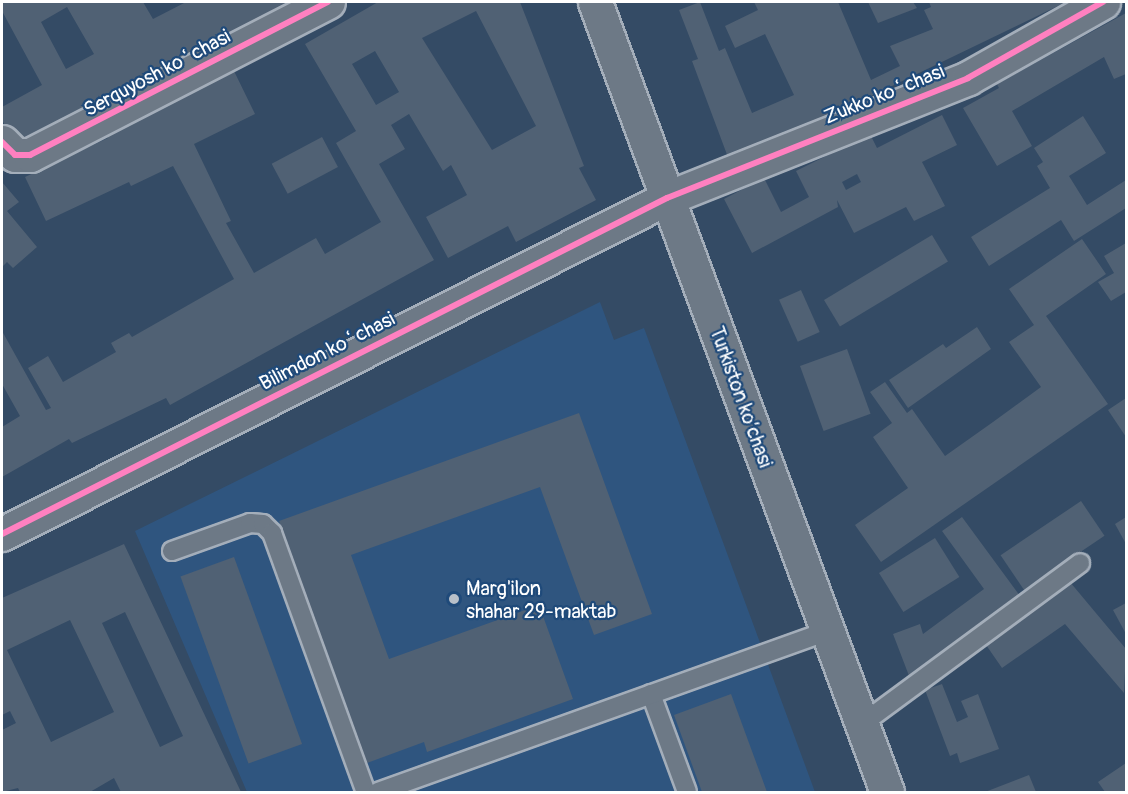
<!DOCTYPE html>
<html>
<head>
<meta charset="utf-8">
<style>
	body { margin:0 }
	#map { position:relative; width:1128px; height:794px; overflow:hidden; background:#344b65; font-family:Pangolin,sans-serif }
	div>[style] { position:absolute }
	.built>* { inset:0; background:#2f557f }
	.building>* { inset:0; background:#506174; transform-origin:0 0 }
	.roads { filter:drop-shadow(2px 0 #a4aeba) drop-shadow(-2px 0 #a4aeba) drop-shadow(0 2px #a4aeba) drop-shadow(0 -2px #a4aeba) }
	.service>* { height:18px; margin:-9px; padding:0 9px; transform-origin:9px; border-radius:9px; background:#6d7986 }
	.minor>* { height:33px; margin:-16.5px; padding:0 16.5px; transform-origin:16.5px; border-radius:16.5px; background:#6d7986 }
	.secondary>* { height:33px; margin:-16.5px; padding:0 16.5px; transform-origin:16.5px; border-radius:16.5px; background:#6d7986 }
	.cycleway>* { height:6px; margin:-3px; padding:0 3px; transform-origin:3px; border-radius:3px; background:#ff80c0 }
	.dots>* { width:16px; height:16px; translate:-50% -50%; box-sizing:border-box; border:3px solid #1f4a7a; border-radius:50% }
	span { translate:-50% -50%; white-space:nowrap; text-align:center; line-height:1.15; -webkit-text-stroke:4.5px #1f4a7a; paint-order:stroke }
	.street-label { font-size:20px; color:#fff }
	.poi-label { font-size:20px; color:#fff }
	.left { translate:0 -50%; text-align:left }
	.frame { position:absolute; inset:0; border:3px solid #fff; pointer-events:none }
</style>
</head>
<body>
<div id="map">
	<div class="built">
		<i style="clip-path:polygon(600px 302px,614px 340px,644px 328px,815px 792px,247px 792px,135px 531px)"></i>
	</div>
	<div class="building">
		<i style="clip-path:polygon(evenodd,2px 2px,143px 2px,153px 19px,186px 2px,310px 2px,17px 148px,2px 120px,2px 107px,42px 85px,2px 11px,2px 2px,67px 7px,94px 54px,66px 69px,41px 22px,67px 7px)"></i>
		<i style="clip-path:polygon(evenodd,378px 2px,520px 2px,584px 166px,579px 168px,596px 200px,516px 242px,508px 226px,448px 258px,426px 217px,467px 195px,451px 165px,443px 171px,409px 114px,391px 125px,405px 149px,379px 164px,434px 260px,170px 405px,166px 398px,72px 443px,69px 439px,2px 477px,2px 427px,20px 416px,2px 384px,2px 331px,46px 410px,51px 408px,28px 368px,48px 356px,63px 382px,116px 352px,111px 343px,129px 333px,132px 337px,234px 279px,173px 166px,131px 186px,129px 182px,46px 221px,25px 177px,108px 138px,105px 133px,234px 71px,255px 114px,194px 144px,231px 221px,226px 223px,254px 273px,316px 238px,325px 254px,381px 222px,336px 143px,356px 131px,305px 44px,378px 2px,476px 11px,536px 126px,492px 150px,422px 38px,476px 11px,378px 2px,375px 51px,399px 92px,376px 105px,352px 64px,375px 51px)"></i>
		<i style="clip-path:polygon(700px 2px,719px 51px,725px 48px,752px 113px,794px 95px,765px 34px,735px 48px,725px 26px,758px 10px,754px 2px,838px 2px,871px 80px,900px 66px,890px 46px,933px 29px,924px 10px,931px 7px,929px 2px,1066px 2px,836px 113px,729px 160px,692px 61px,698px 59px,679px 10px)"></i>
		<i style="clip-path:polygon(868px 2px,913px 2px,917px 8px,878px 23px)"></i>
		<i style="clip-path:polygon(1126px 13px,1126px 74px,1114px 79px,1104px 57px,1012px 111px,1032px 146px,997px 166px,963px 108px,999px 88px,997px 84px)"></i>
		<i style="clip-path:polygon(evenodd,942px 115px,957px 145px,922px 162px,945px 206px,914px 221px,906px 207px,854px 233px,837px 200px,838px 207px,752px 253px,724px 199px,764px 178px,781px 212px,809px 197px,796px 171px,870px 134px,877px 148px,942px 115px,857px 174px,861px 182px,846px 190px,842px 182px,857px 174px)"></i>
		<i style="clip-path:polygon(1083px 116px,1106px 153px,1069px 176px,1087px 205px,1126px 180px,1126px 208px,1074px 241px,1061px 220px,989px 266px,971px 237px,1050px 188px,1037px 166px,1043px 162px,1034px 148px)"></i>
		<i style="left:322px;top:137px;width:34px;height:57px;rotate:62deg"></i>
		<i style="clip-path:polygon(2px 182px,19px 202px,7px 211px,37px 247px,13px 268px,7px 262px,2px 267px)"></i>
		<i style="left:932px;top:235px;width:31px;height:126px;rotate:59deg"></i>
		<i style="clip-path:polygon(1082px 239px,1106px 274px,1046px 316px,1108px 404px,881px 562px,855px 525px,908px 488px,873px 437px,892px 423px,870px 392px,885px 382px,907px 413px,912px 409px,945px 456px,993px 422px,1041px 387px,1009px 342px,1034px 325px,1009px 289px)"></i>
		<i style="clip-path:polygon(1126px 243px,1126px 292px,1111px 301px,1098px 282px,1114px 273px,1104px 256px)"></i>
		<i style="left:801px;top:290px;width:46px;height:24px;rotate:66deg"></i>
		<i style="clip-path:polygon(977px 327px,991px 349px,908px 408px,889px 380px,943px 344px,946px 348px)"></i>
		<i style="left:847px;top:349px;width:69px;height:50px;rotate:70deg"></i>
		<i style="clip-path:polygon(1126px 398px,1126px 437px,1108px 410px)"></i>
		<i style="clip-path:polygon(579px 413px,652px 614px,594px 635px,540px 487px,351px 555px,389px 659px,539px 605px,573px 699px,427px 752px,424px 742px,367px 763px,279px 521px)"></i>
		<i style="left:1081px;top:501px;width:42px;height:97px;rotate:56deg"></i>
		<i style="clip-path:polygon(962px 517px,1020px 596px,911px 681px,893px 634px,920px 624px,923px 634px,984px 589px,942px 531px)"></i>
		<i style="clip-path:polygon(1126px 517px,1126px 544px,1115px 524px)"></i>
		<i style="left:935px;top:538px;width:46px;height:66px;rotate:58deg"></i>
		<i style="clip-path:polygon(evenodd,124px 544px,241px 792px,121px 792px,114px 778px,90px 792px,20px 792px,18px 788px,2px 792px,2px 730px,16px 723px,10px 711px,2px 715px,2px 598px,124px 544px,125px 612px,183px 736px,160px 747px,102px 623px,125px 612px,124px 544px,70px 620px,114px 712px,51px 742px,7px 650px,70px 620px)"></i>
		<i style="left:234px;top:557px;width:199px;height:57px;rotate:70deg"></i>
		<i style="clip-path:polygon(1070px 582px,1126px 649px,1124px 693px,1065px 624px,1002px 668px,984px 642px)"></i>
		<i style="clip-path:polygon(1126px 603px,1126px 634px,1113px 610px)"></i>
		<i style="clip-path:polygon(942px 684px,957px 722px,968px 717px,961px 701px,978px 694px,999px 749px,960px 763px,957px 753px,950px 756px,925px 690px)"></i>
		<i style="clip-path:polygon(731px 694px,767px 792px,702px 792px,674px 715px)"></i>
		<i style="clip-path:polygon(1126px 763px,1126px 792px,1105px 792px,1098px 782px)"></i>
		<i style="clip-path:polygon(1029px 775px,1036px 792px,985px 792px)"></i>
	</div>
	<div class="roads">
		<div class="service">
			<i style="left:172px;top:551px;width:83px;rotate:-19.7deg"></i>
			<i style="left:250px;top:523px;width:13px;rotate:4deg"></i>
			<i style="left:263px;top:524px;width:13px;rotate:45deg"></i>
			<i style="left:272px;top:533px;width:276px;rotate:70.1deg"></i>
			<i style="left:651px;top:694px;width:104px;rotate:69.8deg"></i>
			<i style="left:862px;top:724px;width:271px;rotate:-36.4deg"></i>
			<i style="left:378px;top:792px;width:477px;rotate:-19.7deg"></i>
		</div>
		<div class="minor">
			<i style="left:2px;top:142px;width:18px;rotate:45deg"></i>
			<i style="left:15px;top:155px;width:15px"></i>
			<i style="left:30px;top:155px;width:335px;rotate:-27.2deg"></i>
			<i style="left:2px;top:534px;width:745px;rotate:-26.81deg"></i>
			<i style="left:667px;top:198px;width:324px;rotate:-21.7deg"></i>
			<i style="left:968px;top:78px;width:155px;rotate:-29.4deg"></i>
		</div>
		<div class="secondary">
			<i style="left:595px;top:2px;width:842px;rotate:69.71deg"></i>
		</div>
	</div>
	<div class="cycleway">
		<i style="left:2px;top:142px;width:18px;rotate:45deg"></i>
		<i style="left:15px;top:155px;width:15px"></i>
		<i style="left:30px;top:155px;width:335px;rotate:-27.2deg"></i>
		<i style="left:2px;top:534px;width:745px;rotate:-26.81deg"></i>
		<i style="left:667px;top:198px;width:324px;rotate:-21.7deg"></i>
		<i style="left:968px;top:78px;width:155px;rotate:-29.4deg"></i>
	</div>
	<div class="dots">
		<i style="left:454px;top:599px;background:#b8c0c9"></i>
	</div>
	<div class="street-label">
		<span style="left:157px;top:73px;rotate:-28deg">Serquyosh koʻchasi</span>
		<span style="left:884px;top:94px;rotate:-22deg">Zukko koʻchasi</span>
		<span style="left:327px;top:351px;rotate:-27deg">Bilimdon koʻchasi</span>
		<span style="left:741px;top:397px;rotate:70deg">Turkiston ko’chasi</span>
	</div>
	<div class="poi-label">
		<span class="left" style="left:466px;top:600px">Marg'ilon<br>shahar 29-maktab</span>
	</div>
	<div class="frame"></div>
</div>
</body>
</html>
